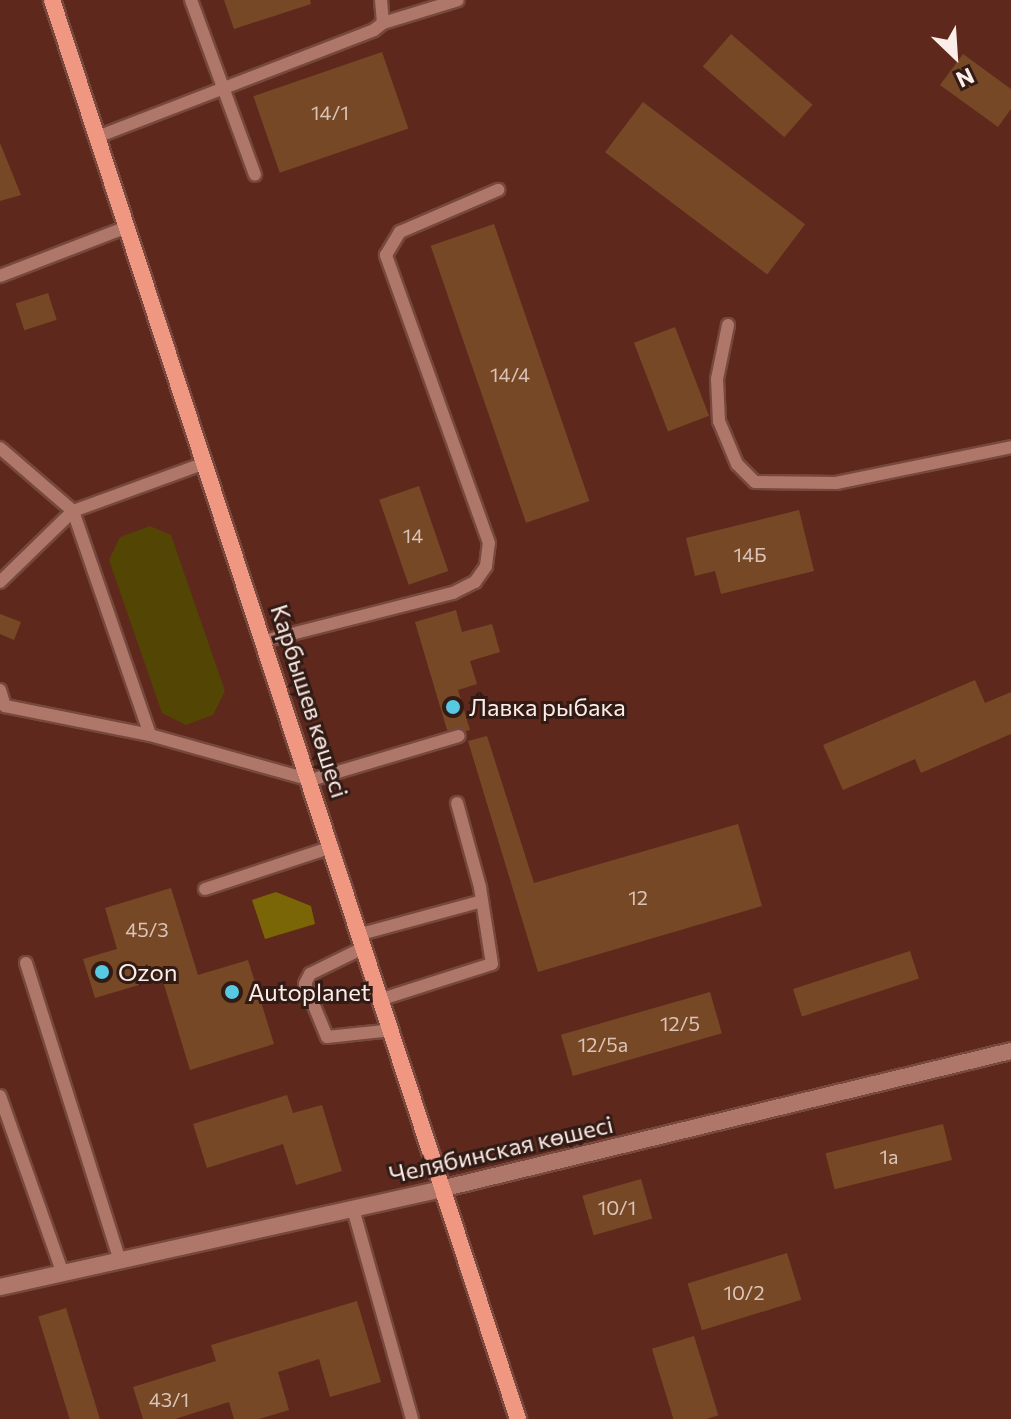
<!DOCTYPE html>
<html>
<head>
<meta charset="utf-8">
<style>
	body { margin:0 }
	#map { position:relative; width:1011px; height:1419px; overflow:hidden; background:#5e291c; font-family:Commissioner,sans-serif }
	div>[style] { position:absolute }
	.green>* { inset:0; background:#534504 }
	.forest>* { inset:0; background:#7a6606 }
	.building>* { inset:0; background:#774826; transform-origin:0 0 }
	.roads { filter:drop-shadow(2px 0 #77483d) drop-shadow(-2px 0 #77483d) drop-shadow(0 2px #77483d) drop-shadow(0 -2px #77483d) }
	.lane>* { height:12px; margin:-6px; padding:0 6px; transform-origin:6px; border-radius:6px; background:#af7769 }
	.street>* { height:16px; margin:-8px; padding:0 8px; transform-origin:8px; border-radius:8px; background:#af7769 }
	.secondary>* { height:16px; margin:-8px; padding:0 8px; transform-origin:8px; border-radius:8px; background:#ef9781 }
	.dots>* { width:22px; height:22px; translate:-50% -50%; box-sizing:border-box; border:4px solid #331b15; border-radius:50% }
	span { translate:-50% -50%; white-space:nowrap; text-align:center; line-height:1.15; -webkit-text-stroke:6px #331b15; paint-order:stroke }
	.number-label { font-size:20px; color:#dac4b8 }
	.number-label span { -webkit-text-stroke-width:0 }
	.street-label { font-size:24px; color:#fbede9 }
	.poi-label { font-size:24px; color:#fbede9 }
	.left { translate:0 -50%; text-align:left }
	.north { position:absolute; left:915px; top:16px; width:80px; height:80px; -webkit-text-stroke:6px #331b15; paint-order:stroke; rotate:155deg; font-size:22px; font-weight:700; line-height:32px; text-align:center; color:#fbede9 }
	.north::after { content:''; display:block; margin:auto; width:28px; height:36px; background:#fbede9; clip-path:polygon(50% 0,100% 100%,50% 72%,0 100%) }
</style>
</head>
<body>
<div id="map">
	<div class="green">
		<i style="clip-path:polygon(150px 526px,171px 535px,225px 691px,213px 715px,186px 725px,162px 713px,109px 560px,120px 537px)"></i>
	</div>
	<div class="forest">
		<i style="clip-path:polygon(276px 892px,311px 906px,315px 924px,265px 939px,252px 900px)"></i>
	</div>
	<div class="building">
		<i style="clip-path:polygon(224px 0,310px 0,311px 4px,234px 29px)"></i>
		<i style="left:731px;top:34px;width:108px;height:43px;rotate:41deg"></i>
		<i style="left:382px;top:52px;width:81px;height:136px;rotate:71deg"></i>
		<i style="clip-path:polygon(963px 54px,1011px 89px,1011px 109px,998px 127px,940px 85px)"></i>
		<i style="left:643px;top:102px;width:203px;height:63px;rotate:37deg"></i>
		<i style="clip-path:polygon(0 143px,21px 195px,0 201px)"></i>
		<i style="left:494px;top:224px;width:293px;height:67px;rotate:71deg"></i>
		<i style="left:48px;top:293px;width:28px;height:34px;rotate:72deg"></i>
		<i style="left:675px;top:327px;width:95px;height:44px;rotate:69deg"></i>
		<i style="left:419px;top:486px;width:90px;height:42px;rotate:71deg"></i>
		<i style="clip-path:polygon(799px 510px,814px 571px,721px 594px,715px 571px,695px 576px,686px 538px)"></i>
		<i style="clip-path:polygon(456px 610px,462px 632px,492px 624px,500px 652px,470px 661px,477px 684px,458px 690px,470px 730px,466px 731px,447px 730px,415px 622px)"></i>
		<i style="clip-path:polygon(0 614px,21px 622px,14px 640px,0 634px)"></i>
		<i style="clip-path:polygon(975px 680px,985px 703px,1011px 692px,1011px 734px,921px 773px,915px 759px,843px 790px,823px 745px)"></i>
		<i style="clip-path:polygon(487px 736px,534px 883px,738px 824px,762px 906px,538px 972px,468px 741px)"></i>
		<i style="clip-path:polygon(171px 888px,198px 975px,248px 960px,274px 1044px,190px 1070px,162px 978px,95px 998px,83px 959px,117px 949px,105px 908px)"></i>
		<i style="left:910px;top:951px;width:29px;height:123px;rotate:72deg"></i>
		<i style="left:710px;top:992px;width:43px;height:155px;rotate:74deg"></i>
		<i style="clip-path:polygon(287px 1095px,293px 1113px,322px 1105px,342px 1171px,296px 1185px,283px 1144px,207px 1168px,193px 1124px)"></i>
		<i style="left:943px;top:1124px;width:37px;height:121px;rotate:76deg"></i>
		<i style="left:641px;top:1179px;width:41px;height:61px;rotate:74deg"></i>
		<i style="left:787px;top:1253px;width:49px;height:104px;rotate:73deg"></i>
		<i style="clip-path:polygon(357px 1301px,381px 1382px,330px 1397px,319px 1359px,278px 1372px,289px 1410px,259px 1419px,234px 1419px,229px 1402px,175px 1419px,143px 1419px,133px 1387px,216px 1361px,211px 1345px)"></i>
		<i style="left:66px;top:1308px;width:116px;height:29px;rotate:73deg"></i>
		<i style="left:694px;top:1336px;width:83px;height:44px;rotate:73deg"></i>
	</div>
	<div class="roads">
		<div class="lane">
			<i style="left:191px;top:0;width:186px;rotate:69.9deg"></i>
			<i style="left:383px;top:23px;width:78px;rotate:-17deg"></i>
			<i style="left:97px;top:137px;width:297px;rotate:-21.1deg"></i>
			<i style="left:374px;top:30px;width:11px;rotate:-38deg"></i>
			<i style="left:383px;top:23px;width:23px;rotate:-95deg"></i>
			<i style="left:0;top:276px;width:136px;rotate:-21.1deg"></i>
			<i style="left:728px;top:325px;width:55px;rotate:101.5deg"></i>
			<i style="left:717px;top:379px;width:42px;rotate:87.3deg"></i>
			<i style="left:719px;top:421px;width:47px;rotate:67.3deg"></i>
			<i style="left:737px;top:464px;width:25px;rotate:45deg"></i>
			<i style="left:755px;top:482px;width:81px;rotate:0.7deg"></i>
			<i style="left:836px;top:483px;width:179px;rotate:-11.6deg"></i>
			<i style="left:0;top:448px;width:96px;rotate:40.8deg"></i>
			<i style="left:73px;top:511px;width:237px;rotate:71deg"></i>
			<i style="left:0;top:582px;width:102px;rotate:-44.2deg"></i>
			<i style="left:73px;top:511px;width:140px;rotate:-20deg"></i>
			<i style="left:264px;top:641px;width:195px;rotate:-14.3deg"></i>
			<i style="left:453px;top:593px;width:25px;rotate:-27deg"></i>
			<i style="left:475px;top:582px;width:19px;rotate:-55deg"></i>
			<i style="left:486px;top:566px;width:23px;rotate:-83deg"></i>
			<i style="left:489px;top:543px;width:306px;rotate:-109.7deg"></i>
			<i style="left:386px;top:255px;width:27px;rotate:-59deg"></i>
			<i style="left:400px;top:232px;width:107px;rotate:-23.2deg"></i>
			<i style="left:0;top:690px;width:17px;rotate:73deg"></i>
			<i style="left:5px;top:706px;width:148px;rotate:11.3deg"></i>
			<i style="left:150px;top:735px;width:167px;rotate:15.6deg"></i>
			<i style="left:311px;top:780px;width:154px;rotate:-16.6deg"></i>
			<i style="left:205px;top:889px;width:134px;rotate:-18.3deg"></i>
			<i style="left:361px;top:934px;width:122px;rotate:-15.2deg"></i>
			<i style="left:365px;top:947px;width:61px;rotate:153.9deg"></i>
			<i style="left:310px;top:974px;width:11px;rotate:117deg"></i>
			<i style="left:305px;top:984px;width:57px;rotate:67.5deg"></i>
			<i style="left:327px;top:1037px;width:65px;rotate:-6.1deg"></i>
			<i style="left:26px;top:963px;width:312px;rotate:72.5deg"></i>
			<i style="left:382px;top:999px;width:115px;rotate:-17.7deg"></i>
			<i style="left:492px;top:964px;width:78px;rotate:-98.9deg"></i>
			<i style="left:480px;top:887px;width:87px;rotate:-105.3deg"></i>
			<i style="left:0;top:1096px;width:189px;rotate:70.5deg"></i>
			<i style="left:353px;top:1209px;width:218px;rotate:74.3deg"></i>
		</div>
		<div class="street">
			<i style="left:0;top:1287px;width:456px;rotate:-12.5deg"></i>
			<i style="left:445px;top:1188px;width:582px;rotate:-13.61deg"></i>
		</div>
		<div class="secondary">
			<i style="left:52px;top:0;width:1494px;rotate:71.82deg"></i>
		</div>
	</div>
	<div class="dots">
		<i style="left:453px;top:707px;background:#57c9e2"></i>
		<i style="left:102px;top:972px;background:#57c9e2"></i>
		<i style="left:232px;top:992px;background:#57c9e2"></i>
	</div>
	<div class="number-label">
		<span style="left:330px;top:112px">14/1</span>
		<span style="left:510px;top:374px">14/4</span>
		<span style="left:413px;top:535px">14</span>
		<span style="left:750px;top:554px">14Б</span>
		<span style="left:638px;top:897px">12</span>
		<span style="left:147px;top:929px">45/3</span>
		<span style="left:680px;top:1023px">12/5</span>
		<span style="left:603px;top:1044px">12/5а</span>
		<span style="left:889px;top:1156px">1а</span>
		<span style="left:617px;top:1207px">10/1</span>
		<span style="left:744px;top:1292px">10/2</span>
		<span style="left:169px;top:1399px">43/1</span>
	</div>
	<div class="street-label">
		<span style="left:310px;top:701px;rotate:72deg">Карбышев көшесі</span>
		<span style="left:501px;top:1149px;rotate:-13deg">Челябинская көшесі</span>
	</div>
	<div class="poi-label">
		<span class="left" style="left:469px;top:707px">Лавка рыбака</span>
		<span class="left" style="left:118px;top:972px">Ozon</span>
		<span class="left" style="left:248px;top:992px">Autoplanet</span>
	</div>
	<div class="north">N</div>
</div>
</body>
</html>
